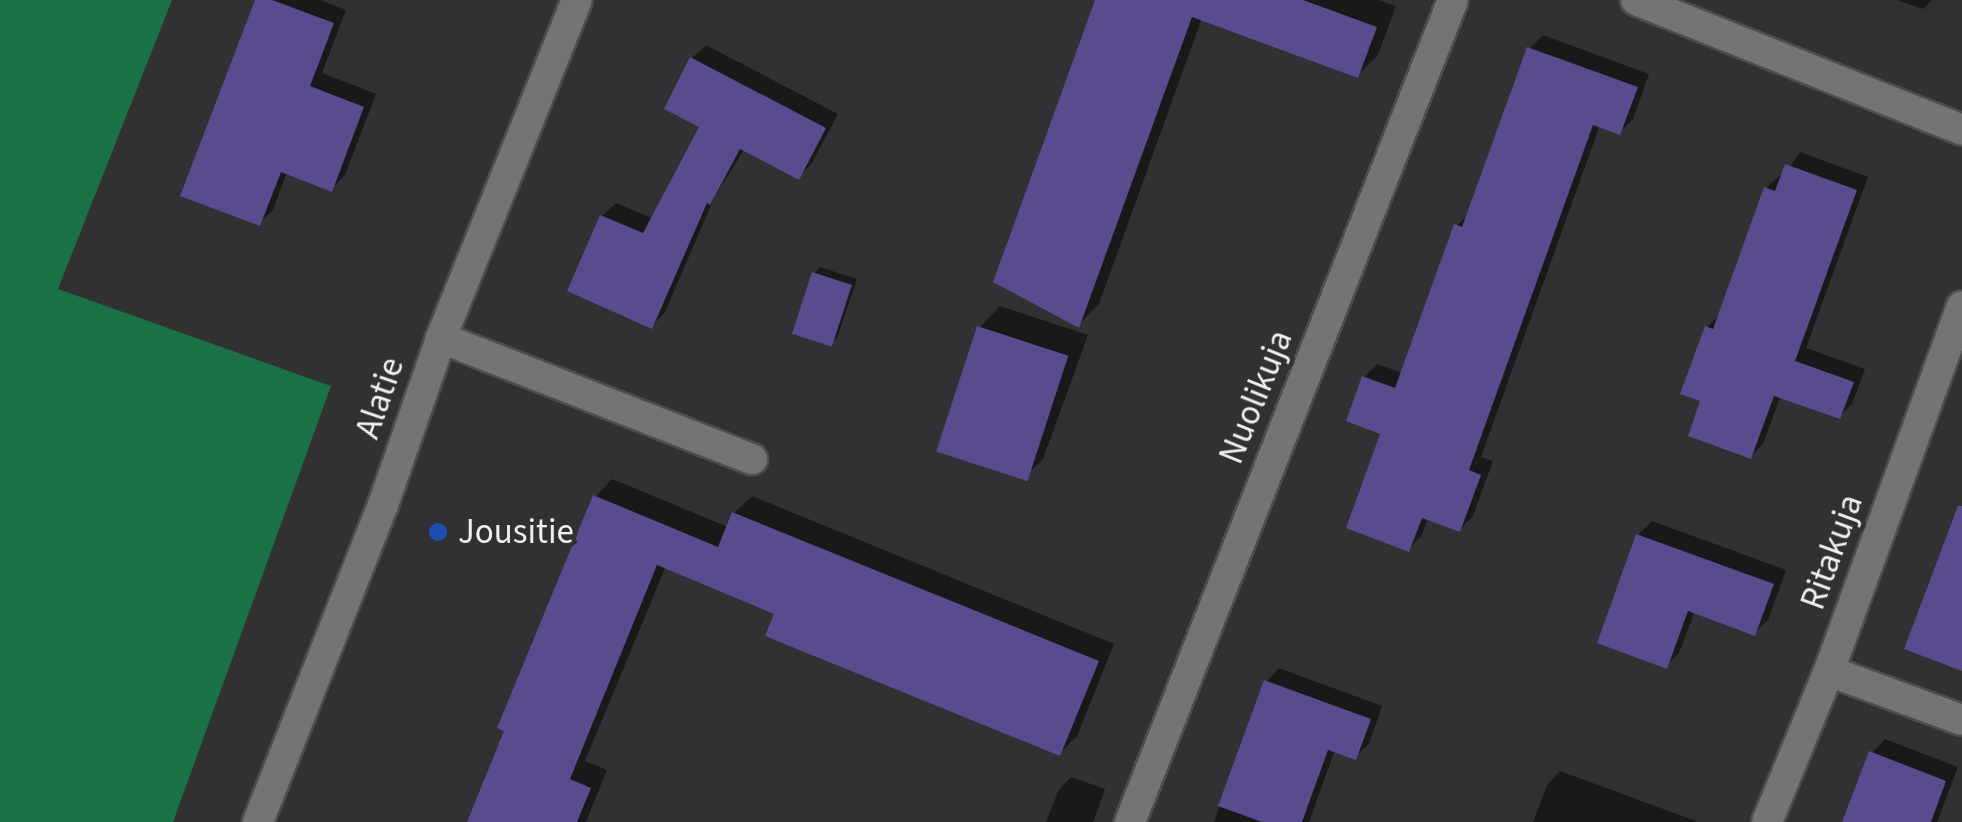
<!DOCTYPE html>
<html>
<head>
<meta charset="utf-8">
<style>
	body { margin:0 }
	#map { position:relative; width:1962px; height:822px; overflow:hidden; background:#313032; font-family:"Source Sans 3",sans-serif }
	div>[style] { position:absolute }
	.forest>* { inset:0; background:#1b7247 }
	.shadow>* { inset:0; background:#0007 }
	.building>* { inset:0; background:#594b8e; transform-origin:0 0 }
	.roads { filter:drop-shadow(2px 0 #4d4c4e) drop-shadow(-2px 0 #4d4c4e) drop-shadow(0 2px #4d4c4e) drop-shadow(0 -2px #4d4c4e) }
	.street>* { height:30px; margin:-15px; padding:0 15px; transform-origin:15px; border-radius:15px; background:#747376 }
	.secondary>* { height:30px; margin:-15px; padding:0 15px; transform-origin:15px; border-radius:15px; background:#747376 }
	.dots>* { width:28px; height:28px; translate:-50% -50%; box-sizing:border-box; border:5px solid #313032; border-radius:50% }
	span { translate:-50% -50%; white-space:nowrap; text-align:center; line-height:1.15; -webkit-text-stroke:9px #313032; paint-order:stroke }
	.street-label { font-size:35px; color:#f0eff1 }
	.poi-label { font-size:35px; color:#f0eff1 }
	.left { translate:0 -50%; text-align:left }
</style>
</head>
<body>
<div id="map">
	<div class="forest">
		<i style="clip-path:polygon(0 0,172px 0,58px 289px,331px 386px,173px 822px,0 822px)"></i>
	</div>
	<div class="shadow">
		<i style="clip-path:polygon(258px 0,320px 0,346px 10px,322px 73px,376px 94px,345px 175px,331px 189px,287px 172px,273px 210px,259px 223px)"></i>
		<i style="clip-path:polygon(1098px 0,1378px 0,1396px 6px,1378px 55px,1358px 75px,1202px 18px,1099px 304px,1078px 325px)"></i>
		<i style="clip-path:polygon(1897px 0,1932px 0,1923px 9px)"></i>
		<i style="clip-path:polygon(1543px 35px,1649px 74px,1633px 119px,1620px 132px,1600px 125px,1481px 457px,1493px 461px,1473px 516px,1460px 529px,1428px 517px,1422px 535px,1409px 549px,1383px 432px,1364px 377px,1377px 364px,1403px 373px,1457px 226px,1470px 212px,1529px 49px)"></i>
		<i style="clip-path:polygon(706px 45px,838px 114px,812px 163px,798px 177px,745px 148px,715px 196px,665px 312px,652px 326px,602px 216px,616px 203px,654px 219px,702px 126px,692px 58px)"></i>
		<i style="clip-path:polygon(1800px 152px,1868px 177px,1806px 348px,1865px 369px,1852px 404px,1839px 416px,1781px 395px,1763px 444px,1750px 457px,1703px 400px,1707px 327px,1721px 313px,1766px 188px,1779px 176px,1783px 177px)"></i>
		<i style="clip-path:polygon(820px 267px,857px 279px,837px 338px,830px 345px,814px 274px)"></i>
		<i style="clip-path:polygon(1000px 306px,1088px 335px,1043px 459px,1022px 480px,979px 328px)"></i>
		<i style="clip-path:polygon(612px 479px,728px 527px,734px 513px,752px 496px,1114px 644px,1077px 736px,1060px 753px,777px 613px,666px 566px,585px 761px,607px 770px,586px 822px,470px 822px,595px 497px)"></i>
		<i style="clip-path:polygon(1652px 521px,1786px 570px,1768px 620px,1754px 633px,1695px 611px,1679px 653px,1666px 666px,1638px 535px)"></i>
		<i style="clip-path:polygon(1279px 668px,1382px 706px,1369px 744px,1355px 757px,1335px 750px,1309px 822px,1214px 822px,1266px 682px)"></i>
		<i style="clip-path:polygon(1885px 739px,1958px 767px,1937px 822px,1845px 822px,1872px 753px)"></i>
		<i style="clip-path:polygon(1560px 771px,1696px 821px,1695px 822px,1533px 822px,1547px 785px)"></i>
		<i style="clip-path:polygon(1071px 777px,1105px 789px,1093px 822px,1046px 822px,1058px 791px)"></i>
	</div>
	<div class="building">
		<i style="clip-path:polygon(255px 0,272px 0,334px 23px,310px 86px,364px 107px,332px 192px,281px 172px,260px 226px,180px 196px)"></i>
		<i style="clip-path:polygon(1095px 0,1303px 0,1377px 27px,1358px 78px,1192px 17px,1079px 328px,993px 282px)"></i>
		<i style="clip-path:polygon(1527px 47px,1638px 87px,1620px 135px,1593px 125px,1469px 470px,1481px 475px,1460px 532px,1422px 518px,1409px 552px,1346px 528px,1380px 434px,1346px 421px,1362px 376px,1395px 388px,1454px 224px,1462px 227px)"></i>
		<i style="clip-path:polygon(690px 57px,826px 128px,799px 180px,740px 149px,710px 205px,707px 203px,652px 329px,567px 291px,600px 215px,643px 233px,699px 127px,664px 109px)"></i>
		<i style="clip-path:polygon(1785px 164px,1857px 190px,1795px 361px,1854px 382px,1840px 419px,1774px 396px,1751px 459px,1688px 436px,1700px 401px,1680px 394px,1705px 326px,1713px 329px,1764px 187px,1775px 191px)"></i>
		<i style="left:812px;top:272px;width:42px;height:65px;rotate:18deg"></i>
		<i style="left:977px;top:326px;width:96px;height:132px;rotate:18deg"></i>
		<i style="clip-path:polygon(593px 495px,718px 547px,732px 512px,1099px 661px,1060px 756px,765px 636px,774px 614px,657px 565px,570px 779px,591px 788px,577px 822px,467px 822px,504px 731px,497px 728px)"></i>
		<i style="clip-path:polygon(1958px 506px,1962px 506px,1962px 671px,1904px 649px)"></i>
		<i style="clip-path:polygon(1636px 534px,1774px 584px,1755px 636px,1688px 611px,1667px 669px,1597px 643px)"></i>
		<i style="clip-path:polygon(1264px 680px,1371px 719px,1356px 760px,1328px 750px,1302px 822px,1262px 822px,1218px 806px)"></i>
		<i style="clip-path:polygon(1869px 751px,1946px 781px,1931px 822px,1842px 822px)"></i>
	</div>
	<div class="roads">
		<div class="street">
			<i style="left:1636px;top:0;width:351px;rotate:21.7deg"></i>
			<i style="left:441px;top:338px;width:334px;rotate:21.3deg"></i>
			<i style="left:1829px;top:671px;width:142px;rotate:20.2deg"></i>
			<i style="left:1130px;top:822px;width:883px;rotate:-68.55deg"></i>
			<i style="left:1767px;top:822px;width:163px;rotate:-67.7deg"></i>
			<i style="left:1829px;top:671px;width:388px;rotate:-70deg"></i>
		</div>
		<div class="secondary">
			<i style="left:258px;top:822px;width:341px;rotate:-68.5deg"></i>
			<i style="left:383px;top:505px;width:177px;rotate:-70.8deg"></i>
			<i style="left:441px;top:338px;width:364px;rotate:-68.1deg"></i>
		</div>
	</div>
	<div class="dots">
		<i style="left:438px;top:532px;background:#1a4fb4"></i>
	</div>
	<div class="street-label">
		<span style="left:1256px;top:397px;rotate:-68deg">Nuolikuja</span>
		<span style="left:380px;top:398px;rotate:-71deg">Alatie</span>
		<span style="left:1832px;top:552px;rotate:-70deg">Ritakuja</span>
	</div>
	<div class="poi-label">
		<span class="left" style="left:458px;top:532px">Jousitie</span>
	</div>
</div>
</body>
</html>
